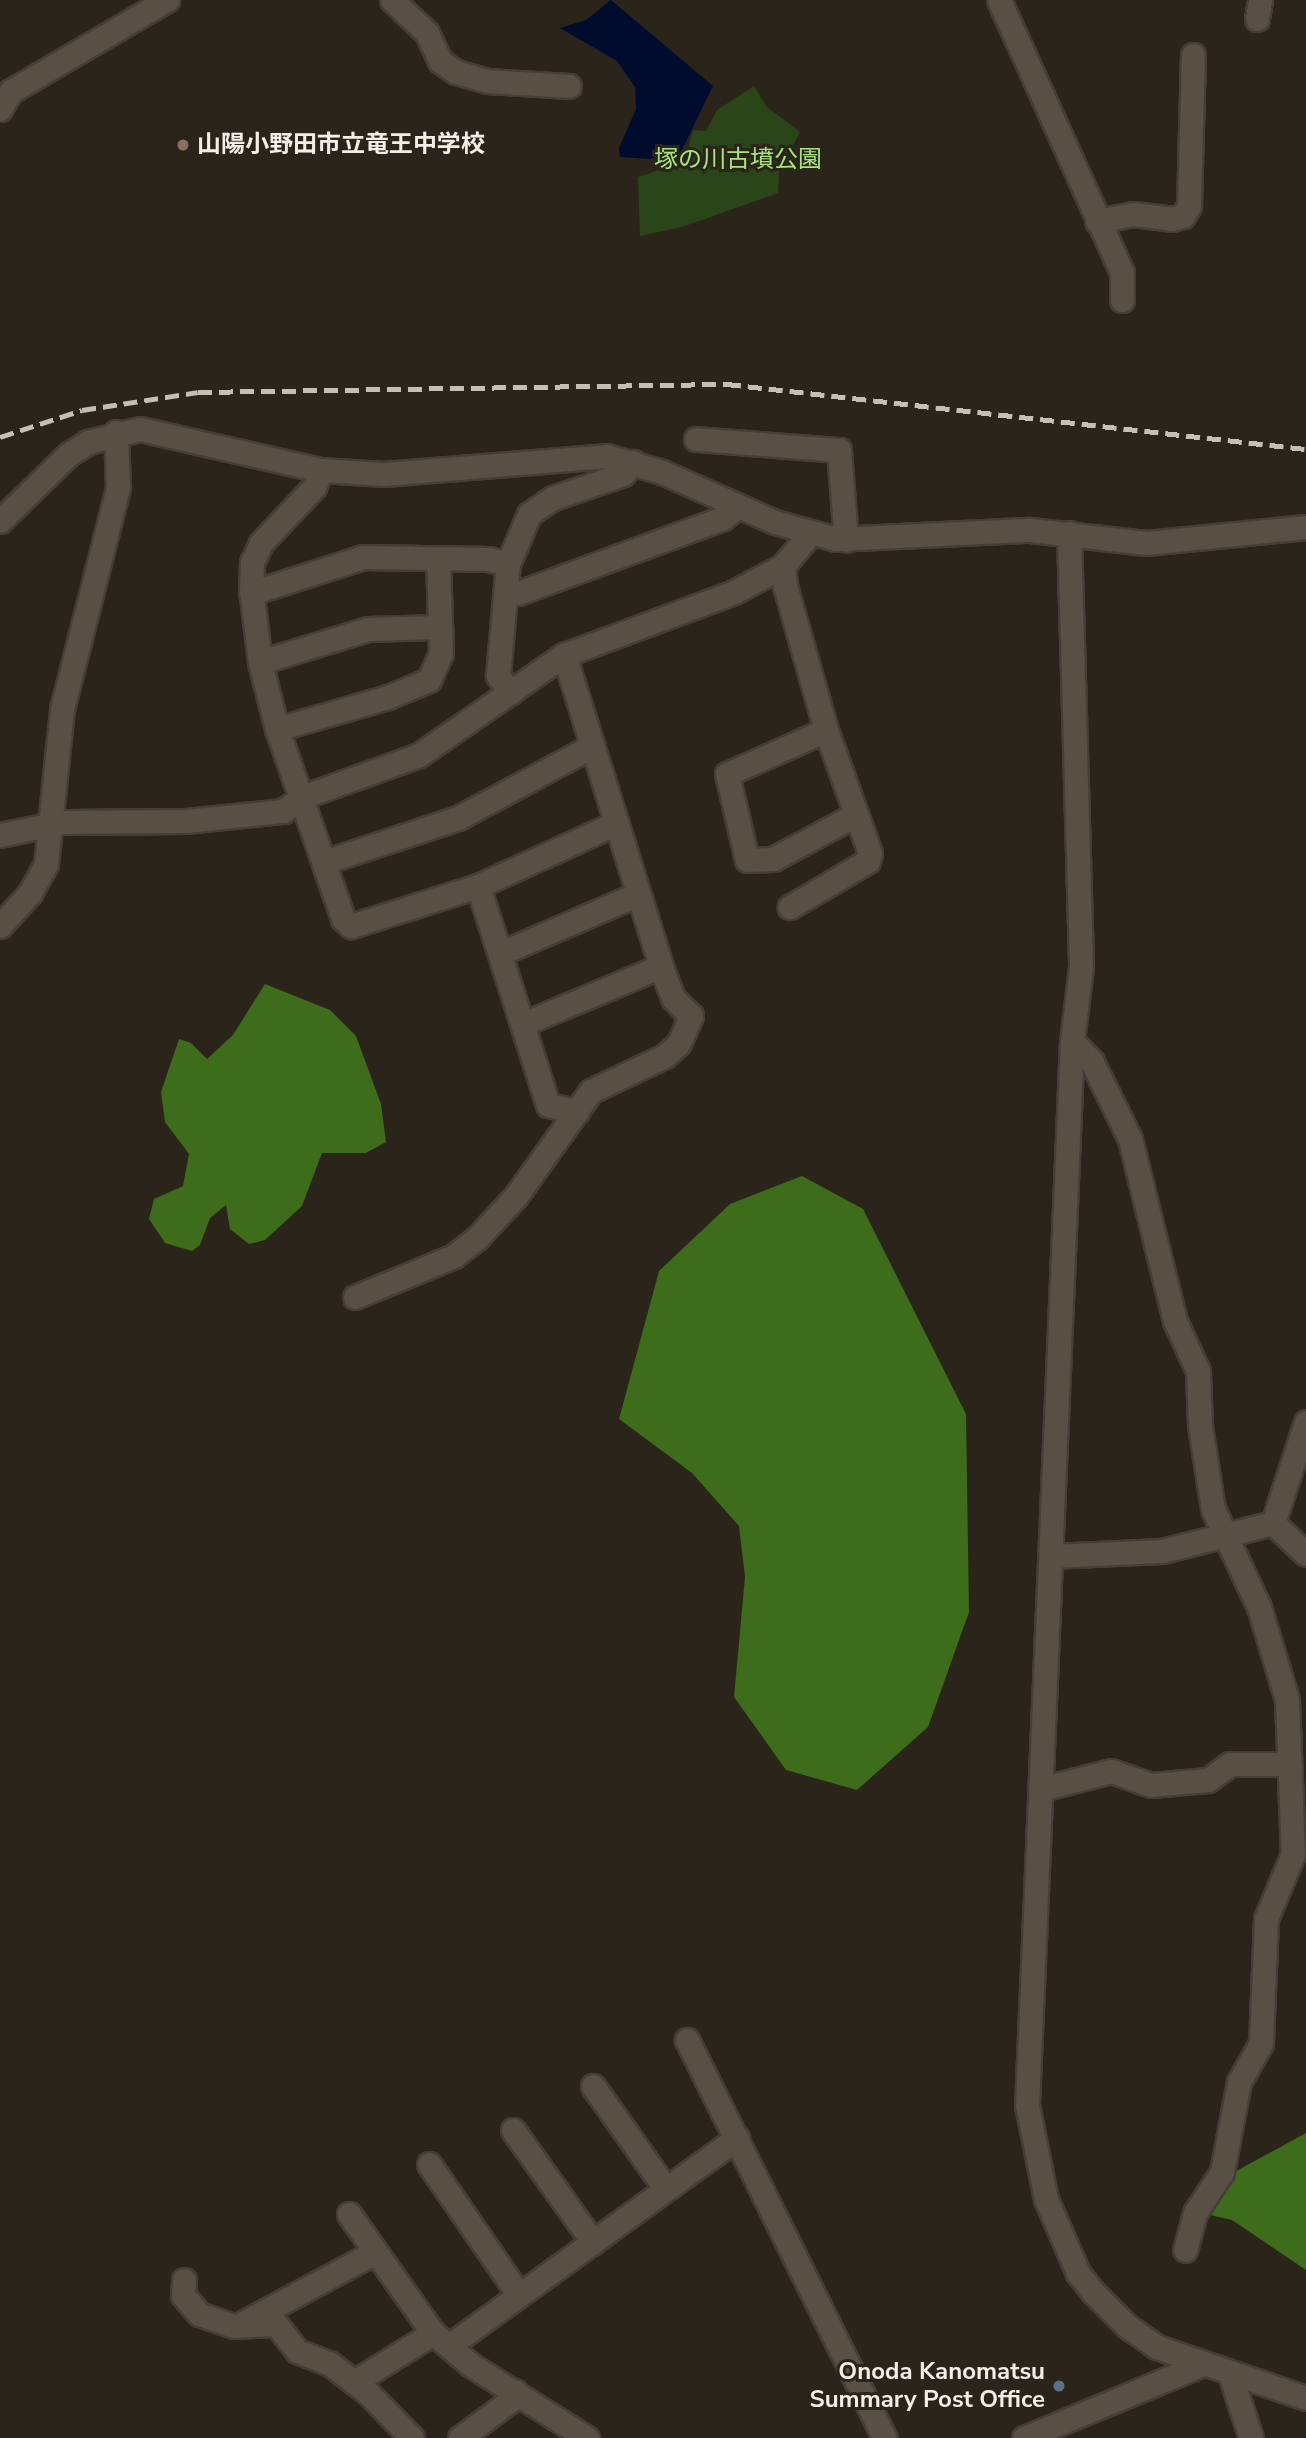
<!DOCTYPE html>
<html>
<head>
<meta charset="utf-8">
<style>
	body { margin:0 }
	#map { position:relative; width:1306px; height:2438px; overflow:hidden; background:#2b241a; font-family:"Nunito Sans","Noto Sans JP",sans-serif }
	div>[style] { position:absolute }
	.green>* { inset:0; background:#2a4518 }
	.forest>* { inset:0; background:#3d6c1a }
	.water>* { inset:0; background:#000c2e }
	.roads { filter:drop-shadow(2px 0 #453e37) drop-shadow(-2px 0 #453e37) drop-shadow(0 2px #453e37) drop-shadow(0 -2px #453e37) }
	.minor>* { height:23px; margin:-11.5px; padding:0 11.5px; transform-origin:11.5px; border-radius:11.5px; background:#595045 }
	.rail>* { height:4.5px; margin-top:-2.25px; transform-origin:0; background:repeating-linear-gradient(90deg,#c4bfb7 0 14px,transparent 0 21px) }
	.dots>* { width:19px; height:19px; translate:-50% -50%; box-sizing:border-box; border:4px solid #2b241a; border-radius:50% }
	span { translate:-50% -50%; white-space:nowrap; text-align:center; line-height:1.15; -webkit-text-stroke:6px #2b241a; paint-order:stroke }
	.poi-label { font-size:24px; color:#f3eee7; font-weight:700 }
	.left { translate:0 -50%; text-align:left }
	.right { translate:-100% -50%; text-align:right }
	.park-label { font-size:24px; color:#a4e67d }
</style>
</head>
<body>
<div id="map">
	<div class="green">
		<i style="clip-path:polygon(754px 86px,767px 107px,800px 132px,779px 172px,778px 193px,682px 227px,640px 236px,638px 177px,659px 170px,688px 149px,693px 130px,706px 131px,717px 110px)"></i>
	</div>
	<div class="forest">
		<i style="clip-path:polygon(265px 984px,330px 1010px,356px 1036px,381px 1104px,386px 1142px,366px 1153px,322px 1153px,302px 1206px,265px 1240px,249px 1244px,230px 1229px,226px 1205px,210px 1218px,200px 1245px,192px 1251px,165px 1243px,149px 1219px,154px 1199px,183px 1186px,189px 1154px,165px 1122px,161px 1092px,179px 1039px,191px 1043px,207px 1059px,233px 1035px)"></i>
		<i style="clip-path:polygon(802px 1176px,863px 1209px,966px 1414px,969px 1612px,928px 1727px,857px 1790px,786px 1770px,734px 1697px,745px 1577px,739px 1526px,692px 1473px,619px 1419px,659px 1271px,730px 1204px)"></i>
		<i style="clip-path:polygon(1306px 2133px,1306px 2270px,1232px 2220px,1201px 2213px,1229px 2175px)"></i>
	</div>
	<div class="water">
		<i style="clip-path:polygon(611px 0,713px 86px,681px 152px,650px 159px,620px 157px,619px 148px,636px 109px,635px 87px,617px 61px,560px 28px,586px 20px)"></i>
	</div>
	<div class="roads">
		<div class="minor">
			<i style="left:392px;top:0;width:48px;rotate:43.3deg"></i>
			<i style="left:427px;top:33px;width:31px;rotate:65deg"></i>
			<i style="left:440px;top:61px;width:19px;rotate:35deg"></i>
			<i style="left:456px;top:72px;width:32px;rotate:16deg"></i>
			<i style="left:487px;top:81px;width:82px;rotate:3.5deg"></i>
			<i style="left:999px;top:0;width:299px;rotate:65.7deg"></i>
			<i style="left:1122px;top:273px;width:27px;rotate:90deg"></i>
			<i style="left:1257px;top:19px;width:19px;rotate:-81deg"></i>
			<i style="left:0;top:109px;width:21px;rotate:-59deg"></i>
			<i style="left:11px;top:91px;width:181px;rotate:-30.3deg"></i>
			<i style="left:1097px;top:221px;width:37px;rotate:-11deg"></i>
			<i style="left:1133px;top:214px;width:39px;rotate:7deg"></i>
			<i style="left:1172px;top:219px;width:11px;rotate:-15deg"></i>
			<i style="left:1183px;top:216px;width:12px;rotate:-59deg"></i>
			<i style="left:1189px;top:206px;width:151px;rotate:-88.5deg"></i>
			<i style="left:696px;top:439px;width:143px;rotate:4.4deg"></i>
			<i style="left:839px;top:450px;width:90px;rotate:85.6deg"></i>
			<i style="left:321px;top:470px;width:18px;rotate:112deg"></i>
			<i style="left:314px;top:487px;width:77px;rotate:133.4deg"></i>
			<i style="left:261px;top:543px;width:21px;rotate:115deg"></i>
			<i style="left:252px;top:562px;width:27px;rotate:92deg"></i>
			<i style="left:251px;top:589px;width:74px;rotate:83deg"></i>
			<i style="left:260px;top:662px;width:69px;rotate:75.8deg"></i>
			<i style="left:277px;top:729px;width:201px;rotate:70.8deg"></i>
			<i style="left:343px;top:919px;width:11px;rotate:41deg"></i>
			<i style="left:351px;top:926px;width:133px;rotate:-17.5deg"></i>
			<i style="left:478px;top:886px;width:152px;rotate:-24.5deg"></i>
			<i style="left:0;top:521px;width:96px;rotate:-44.2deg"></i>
			<i style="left:69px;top:454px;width:22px;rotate:-32deg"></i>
			<i style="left:88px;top:442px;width:54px;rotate:-14deg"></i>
			<i style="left:140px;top:429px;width:186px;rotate:12.8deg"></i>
			<i style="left:321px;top:470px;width:63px;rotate:3.6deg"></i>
			<i style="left:384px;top:474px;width:223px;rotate:-4.6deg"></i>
			<i style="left:606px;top:456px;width:58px;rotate:15.9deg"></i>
			<i style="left:662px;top:472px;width:124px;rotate:23.9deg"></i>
			<i style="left:775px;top:522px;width:63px;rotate:15.6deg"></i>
			<i style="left:836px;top:539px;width:194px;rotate:-2.7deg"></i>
			<i style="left:1030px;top:530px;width:117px;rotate:6.4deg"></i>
			<i style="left:1146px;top:543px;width:161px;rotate:-5.7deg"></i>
			<i style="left:1069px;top:533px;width:434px;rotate:88.4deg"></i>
			<i style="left:1081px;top:967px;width:75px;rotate:96.9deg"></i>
			<i style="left:1072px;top:1041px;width:1065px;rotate:92.42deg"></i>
			<i style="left:1027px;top:2105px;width:96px;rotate:78.6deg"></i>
			<i style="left:1046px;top:2199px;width:81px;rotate:66.6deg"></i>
			<i style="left:1078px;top:2273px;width:24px;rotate:52deg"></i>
			<i style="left:1093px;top:2292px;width:48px;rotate:45deg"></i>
			<i style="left:1127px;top:2326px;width:37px;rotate:35deg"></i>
			<i style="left:1157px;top:2347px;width:157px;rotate:18.9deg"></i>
			<i style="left:783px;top:566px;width:20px;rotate:84deg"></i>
			<i style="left:785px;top:586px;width:150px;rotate:74.1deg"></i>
			<i style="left:826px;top:730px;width:131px;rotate:70.3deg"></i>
			<i style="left:870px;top:853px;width:8px;rotate:104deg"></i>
			<i style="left:868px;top:861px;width:91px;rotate:149.5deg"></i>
			<i style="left:251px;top:593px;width:118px;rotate:-17.8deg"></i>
			<i style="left:363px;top:557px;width:125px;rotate:0.9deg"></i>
			<i style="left:488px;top:559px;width:21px;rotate:14deg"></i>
			<i style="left:505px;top:593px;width:13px"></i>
			<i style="left:518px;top:593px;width:218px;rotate:-20.1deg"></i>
			<i style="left:723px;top:518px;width:19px;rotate:-39deg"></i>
			<i style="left:260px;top:662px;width:113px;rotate:-17deg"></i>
			<i style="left:368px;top:629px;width:72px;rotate:-1.6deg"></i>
			<i style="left:510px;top:693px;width:22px;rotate:-124deg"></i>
			<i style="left:498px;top:675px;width:111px;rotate:-84.9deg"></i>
			<i style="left:508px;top:564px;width:54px;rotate:-67.2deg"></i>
			<i style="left:529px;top:514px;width:29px;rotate:-34deg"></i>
			<i style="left:553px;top:498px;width:74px;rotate:-18.9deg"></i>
			<i style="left:623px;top:474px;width:16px;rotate:-50deg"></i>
			<i style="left:277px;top:729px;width:116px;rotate:-16.1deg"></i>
			<i style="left:388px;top:697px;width:44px;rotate:-22.5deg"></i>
			<i style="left:429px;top:680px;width:30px;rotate:-66deg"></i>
			<i style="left:441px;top:653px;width:95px;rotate:-91.8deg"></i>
			<i style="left:826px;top:730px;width:108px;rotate:156deg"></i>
			<i style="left:727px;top:774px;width:88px;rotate:76.9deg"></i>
			<i style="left:747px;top:860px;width:26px;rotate:-2deg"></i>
			<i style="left:773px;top:859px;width:93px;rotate:-28.2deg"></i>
			<i style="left:0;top:835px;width:64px;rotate:-11.7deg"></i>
			<i style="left:63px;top:822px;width:123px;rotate:-0.5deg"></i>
			<i style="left:186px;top:821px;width:98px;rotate:-5.9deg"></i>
			<i style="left:283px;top:811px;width:24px;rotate:-36deg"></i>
			<i style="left:302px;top:797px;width:124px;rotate:-19.7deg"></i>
			<i style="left:419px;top:755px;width:176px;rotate:-34.6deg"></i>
			<i style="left:564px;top:655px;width:181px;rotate:-20.3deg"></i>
			<i style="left:734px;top:592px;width:55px;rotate:-28deg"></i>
			<i style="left:783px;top:566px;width:40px;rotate:-50deg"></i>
			<i style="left:324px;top:862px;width:141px;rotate:-18.2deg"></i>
			<i style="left:458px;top:818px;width:152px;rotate:-28.2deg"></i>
			<i style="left:478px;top:886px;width:230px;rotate:72.3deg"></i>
			<i style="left:548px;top:1105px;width:30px;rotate:12deg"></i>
			<i style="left:0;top:926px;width:45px;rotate:-47.7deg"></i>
			<i style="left:30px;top:893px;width:33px;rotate:-61deg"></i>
			<i style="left:46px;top:864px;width:156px;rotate:-84.1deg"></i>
			<i style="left:62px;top:709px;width:229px;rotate:-75.8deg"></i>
			<i style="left:118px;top:487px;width:55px;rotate:-92.1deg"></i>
			<i style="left:501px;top:953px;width:149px;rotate:-23.3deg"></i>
			<i style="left:525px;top:1023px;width:147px;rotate:-22.7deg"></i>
			<i style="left:1072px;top:1041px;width:29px;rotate:46deg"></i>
			<i style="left:1092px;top:1062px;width:86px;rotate:63.7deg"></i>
			<i style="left:1130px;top:1139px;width:187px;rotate:76.1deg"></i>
			<i style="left:1175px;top:1321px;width:55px;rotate:65.3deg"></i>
			<i style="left:1198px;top:1371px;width:55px;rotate:87.9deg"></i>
			<i style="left:1200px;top:1426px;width:84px;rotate:81.1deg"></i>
			<i style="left:1213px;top:1509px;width:108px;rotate:64.9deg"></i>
			<i style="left:1259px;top:1607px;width:97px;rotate:73.2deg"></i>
			<i style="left:1287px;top:1700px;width:154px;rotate:87.8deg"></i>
			<i style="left:1293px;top:1854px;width:70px;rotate:112.6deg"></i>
			<i style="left:1266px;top:1919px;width:124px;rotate:92.3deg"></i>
			<i style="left:1261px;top:2043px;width:45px;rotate:119.4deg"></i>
			<i style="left:1239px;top:2082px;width:92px;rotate:100.7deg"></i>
			<i style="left:1222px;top:2172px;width:49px;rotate:123.4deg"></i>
			<i style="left:1195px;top:2213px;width:38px;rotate:105deg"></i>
			<i style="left:355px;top:1297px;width:107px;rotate:-22.5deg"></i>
			<i style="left:454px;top:1256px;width:31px;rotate:-38deg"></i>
			<i style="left:478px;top:1237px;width:56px;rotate:-47.2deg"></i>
			<i style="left:516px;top:1196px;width:129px;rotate:-54.5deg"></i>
			<i style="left:591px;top:1091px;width:82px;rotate:-25.3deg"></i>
			<i style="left:665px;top:1056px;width:19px;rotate:-43deg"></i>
			<i style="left:679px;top:1043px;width:30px;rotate:-66deg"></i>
			<i style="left:691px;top:1016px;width:25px;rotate:-135deg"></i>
			<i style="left:673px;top:998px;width:34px;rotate:-111deg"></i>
			<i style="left:661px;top:966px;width:326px;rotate:-107.3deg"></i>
			<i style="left:1273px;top:1523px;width:106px;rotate:-71.9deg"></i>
			<i style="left:1051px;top:1556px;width:111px;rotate:-2.6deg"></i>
			<i style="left:1162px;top:1551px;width:114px;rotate:-14.2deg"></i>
			<i style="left:1273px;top:1523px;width:45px;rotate:43.2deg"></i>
			<i style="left:1041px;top:1789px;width:72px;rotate:-14.4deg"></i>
			<i style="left:1111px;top:1771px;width:42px;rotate:19.3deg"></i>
			<i style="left:1151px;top:1785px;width:57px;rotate:-5deg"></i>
			<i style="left:1208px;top:1780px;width:27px;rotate:-36deg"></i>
			<i style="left:1230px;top:1764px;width:58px"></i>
			<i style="left:687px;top:2040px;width:445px;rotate:63.6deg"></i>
			<i style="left:593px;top:2086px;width:126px;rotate:54.7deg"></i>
			<i style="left:513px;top:2130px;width:138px;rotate:54.5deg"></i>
			<i style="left:429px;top:2164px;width:159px;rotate:55.5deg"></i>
			<i style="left:349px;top:2214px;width:146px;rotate:54.8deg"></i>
			<i style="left:433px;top:2333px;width:50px;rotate:40.1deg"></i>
			<i style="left:471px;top:2365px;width:137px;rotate:32.2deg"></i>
			<i style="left:184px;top:2280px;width:15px;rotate:94deg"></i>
			<i style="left:183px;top:2295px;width:25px;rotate:50deg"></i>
			<i style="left:199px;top:2314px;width:37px;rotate:19deg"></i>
			<i style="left:234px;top:2326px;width:42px;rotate:-2.7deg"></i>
			<i style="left:276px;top:2324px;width:34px;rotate:52deg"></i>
			<i style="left:297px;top:2351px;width:34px;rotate:21deg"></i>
			<i style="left:329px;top:2363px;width:48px;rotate:37.3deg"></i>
			<i style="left:367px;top:2392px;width:64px;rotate:45.6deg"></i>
			<i style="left:245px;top:2322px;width:148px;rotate:-28.3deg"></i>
			<i style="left:450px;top:2345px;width:354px;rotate:-35.8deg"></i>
			<i style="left:1230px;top:2374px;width:67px;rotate:71.8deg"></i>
			<i style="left:354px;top:2382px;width:93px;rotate:-31.8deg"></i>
			<i style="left:460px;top:2438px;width:62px;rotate:-36.5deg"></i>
			<i style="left:510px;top:2401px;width:11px;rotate:-63deg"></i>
			<i style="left:1024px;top:2438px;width:194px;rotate:-22.5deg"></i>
		</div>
	</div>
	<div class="rail">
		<i style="left:0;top:437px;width:86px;rotate:-18.2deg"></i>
		<i style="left:82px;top:410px;width:117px;rotate:-8.8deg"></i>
		<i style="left:198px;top:392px;width:529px;rotate:-0.87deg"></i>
		<i style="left:727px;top:384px;width:583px;rotate:6.41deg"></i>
	</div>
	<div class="dots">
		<i style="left:183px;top:145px;background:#8d6e63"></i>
		<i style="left:1059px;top:2386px;background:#5c6f8a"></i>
	</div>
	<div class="poi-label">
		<span class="left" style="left:197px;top:145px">山陽小野田市立竜王中学校</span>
		<span class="right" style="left:1045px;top:2386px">Onoda Kanomatsu<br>Summary Post Office</span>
	</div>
	<div class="park-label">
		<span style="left:738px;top:160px">塚の川古墳公園</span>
	</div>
</div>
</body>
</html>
